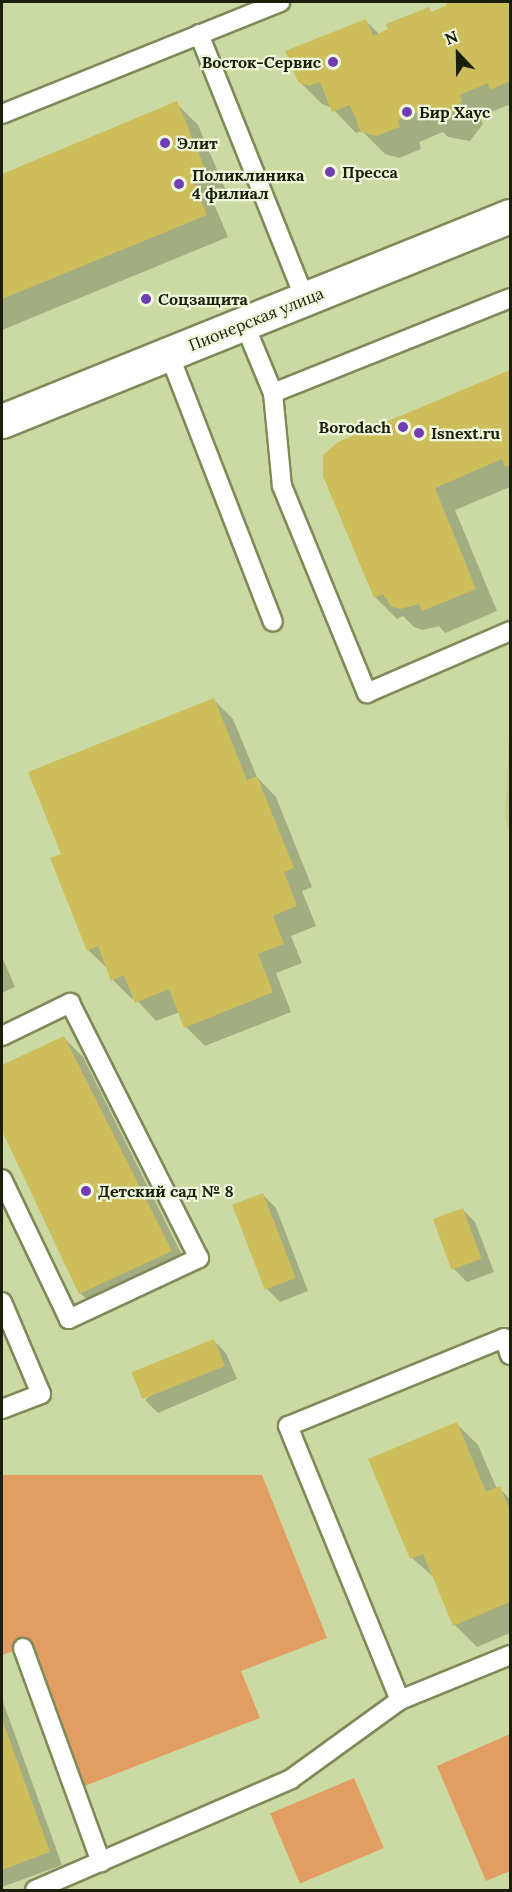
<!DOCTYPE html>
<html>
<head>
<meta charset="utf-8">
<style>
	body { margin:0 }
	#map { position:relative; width:512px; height:1892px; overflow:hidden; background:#cbd9a3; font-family:Lora,serif }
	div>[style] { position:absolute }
	.built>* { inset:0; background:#c0d092 }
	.green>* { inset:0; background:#e29d62; transform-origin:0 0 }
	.shadow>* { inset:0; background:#0003 }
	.building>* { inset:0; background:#cebe5b; transform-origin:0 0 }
	.roads { filter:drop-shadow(2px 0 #7e8a58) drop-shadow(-2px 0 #7e8a58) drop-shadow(0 2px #7e8a58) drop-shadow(0 -2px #7e8a58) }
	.lane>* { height:18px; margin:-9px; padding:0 9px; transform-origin:9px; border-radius:9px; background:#fff }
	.secondary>* { height:33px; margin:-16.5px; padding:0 16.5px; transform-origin:16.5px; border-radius:16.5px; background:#fff }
	.dots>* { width:16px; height:16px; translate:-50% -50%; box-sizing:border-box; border:3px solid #eff7db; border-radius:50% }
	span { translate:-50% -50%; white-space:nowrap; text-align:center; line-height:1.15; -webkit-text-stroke:4.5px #eff7db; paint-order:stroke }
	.poi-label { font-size:16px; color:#1a1e0a; font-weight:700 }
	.right { translate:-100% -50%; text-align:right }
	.left { translate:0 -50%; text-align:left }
	.street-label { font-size:16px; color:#1a1e0a }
	.frame { position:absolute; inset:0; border:3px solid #1a1e0a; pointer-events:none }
	.north { position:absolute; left:428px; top:24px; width:60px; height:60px; -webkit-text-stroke:4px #eff7db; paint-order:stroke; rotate:338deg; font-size:16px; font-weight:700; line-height:24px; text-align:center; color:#1a1e0a }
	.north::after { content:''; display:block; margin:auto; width:21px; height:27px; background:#1a1e0a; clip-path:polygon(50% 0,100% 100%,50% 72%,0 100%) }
</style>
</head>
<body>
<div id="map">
	<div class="built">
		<i style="clip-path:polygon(510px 717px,510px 833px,505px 819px)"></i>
	</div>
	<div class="green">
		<i style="clip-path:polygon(2px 1475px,262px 1475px,327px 1638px,241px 1671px,260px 1718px,74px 1790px,22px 1648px,2px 1655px)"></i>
		<i style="clip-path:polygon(510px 1734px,510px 1871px,486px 1881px,437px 1766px)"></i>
		<i style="left:354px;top:1778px;width:76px;height:91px;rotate:67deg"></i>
	</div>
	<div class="shadow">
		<i style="clip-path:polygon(448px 2px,510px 2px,510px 107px,508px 105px,480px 117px,483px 124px,470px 141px,448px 137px,443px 132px,419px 142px,421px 149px,399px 158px,385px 154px,362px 131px,356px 133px,332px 108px,322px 104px,299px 81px,366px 21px,380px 35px,428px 9px,432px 13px,449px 5px)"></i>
		<i style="clip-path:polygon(176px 103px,198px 125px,227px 193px,212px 199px,228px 237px,2px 330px,2px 175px)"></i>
		<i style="clip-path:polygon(510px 373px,510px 487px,455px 510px,497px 611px,445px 633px,439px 626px,423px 630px,414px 627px,403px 616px,397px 619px,375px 597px,330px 449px)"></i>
		<i style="clip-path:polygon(214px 700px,233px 719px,257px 777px,276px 797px,312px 887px,302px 891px,316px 926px,291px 936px,302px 963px,276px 973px,291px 1012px,205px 1046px,186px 1027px,180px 1012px,156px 1021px,135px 998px,132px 999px,113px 980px,108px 969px,88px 950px,63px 855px)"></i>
		<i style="clip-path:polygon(2px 957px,15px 987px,2px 993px)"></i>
		<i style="clip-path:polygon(64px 1038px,83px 1057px,190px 1271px,100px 1312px,80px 1293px,2px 1127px,2px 1067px)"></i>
		<i style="clip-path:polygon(263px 1195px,276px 1208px,308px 1291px,280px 1302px,267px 1289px)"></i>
		<i style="clip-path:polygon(463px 1210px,475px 1222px,494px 1272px,467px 1282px,454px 1269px)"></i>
		<i style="clip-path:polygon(213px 1340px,226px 1353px,237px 1379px,158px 1413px,145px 1400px)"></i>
		<i style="clip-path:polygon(456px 1423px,478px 1445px,497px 1489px,499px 1488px,510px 1499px,510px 1633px,477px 1647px,455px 1625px,436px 1579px,412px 1558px)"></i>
		<i style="clip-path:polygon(2px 1699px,62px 1865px,2px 1887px)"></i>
	</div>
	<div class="building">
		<i style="clip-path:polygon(446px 2px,510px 2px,510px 81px,490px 90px,488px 83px,460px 95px,462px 101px,448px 120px,425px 116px,422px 110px,398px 120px,400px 127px,376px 136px,361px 132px,350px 105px,332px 112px,320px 82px,309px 86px,298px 82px,285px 51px,366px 19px,373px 36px,388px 29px,386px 24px,429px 7px,431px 12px,447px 5px)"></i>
		<i style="clip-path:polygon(177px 101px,206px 171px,192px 177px,207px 215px,2px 299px,2px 174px)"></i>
		<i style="clip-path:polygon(510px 370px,510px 465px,505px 467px,502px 459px,435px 488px,476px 589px,422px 611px,419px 604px,400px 609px,391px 606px,383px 594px,374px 598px,323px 476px,323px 455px,338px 442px)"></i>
		<i style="clip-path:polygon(214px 698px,247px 780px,257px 776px,294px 868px,284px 872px,297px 906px,273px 916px,284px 944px,258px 954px,273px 992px,184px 1028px,169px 989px,135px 1003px,124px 975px,111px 981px,98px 946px,87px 951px,50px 858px,61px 854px,28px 772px)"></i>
		<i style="clip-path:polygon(64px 1036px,172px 1251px,79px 1294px,2px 1131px,2px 1065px)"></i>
		<i style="left:263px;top:1193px;width:91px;height:33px;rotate:69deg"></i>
		<i style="left:463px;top:1208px;width:54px;height:32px;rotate:70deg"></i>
		<i style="left:214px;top:1339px;width:29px;height:89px;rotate:68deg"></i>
		<i style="clip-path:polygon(457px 1422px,486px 1492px,500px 1486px,510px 1511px,510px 1602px,453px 1626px,423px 1554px,410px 1559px,368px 1459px)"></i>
		<i style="clip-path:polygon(2px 1719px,50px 1852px,2px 1870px)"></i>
	</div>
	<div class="roads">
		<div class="lane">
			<i style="left:199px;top:34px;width:285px;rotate:68.2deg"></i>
			<i style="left:2px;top:114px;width:300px;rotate:-21.9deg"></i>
			<i style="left:244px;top:323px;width:76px;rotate:67.5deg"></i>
			<i style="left:273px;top:393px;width:93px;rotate:84.5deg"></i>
			<i style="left:282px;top:486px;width:224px;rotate:67.7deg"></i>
			<i style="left:367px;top:693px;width:156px;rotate:-23.4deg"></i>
			<i style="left:169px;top:354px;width:287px;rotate:68.8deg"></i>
			<i style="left:273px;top:393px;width:255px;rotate:-21.8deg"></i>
			<i style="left:2px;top:1036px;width:76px;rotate:-25.9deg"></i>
			<i style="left:70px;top:1003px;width:286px;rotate:63.2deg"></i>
			<i style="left:199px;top:1258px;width:144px;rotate:154.9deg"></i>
			<i style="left:69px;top:1319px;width:155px;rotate:-115.6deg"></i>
			<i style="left:2px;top:1302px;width:100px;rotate:67deg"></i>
			<i style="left:41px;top:1394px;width:42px;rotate:159deg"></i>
			<i style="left:510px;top:1355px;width:18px;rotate:-109deg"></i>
			<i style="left:504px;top:1338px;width:233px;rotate:157.8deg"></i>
			<i style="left:288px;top:1426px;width:296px;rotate:67.8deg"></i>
			<i style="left:400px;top:1700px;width:119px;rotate:-22.2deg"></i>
			<i style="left:23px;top:1648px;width:228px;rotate:70deg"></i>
			<i style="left:35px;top:1890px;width:279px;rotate:-23.4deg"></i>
			<i style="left:291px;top:1779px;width:135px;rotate:-35.9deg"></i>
		</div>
		<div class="secondary">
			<i style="left:2px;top:421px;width:548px;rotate:-21.98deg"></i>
		</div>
	</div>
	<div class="dots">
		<i style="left:333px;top:62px;background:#713db4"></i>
		<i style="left:407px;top:112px;background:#713db4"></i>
		<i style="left:165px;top:143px;background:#713db4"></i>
		<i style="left:330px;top:172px;background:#713db4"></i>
		<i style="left:179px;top:184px;background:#713db4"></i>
		<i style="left:146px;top:299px;background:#713db4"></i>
		<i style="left:403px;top:427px;background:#713db4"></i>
		<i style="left:419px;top:433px;background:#713db4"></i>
		<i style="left:86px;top:1191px;background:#713db4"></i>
	</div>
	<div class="poi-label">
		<span class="right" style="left:321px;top:62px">Восток-Сервис</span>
		<span class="left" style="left:419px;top:112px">Бир Хаус</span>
		<span class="left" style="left:177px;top:143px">Элит</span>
		<span class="left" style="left:342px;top:172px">Пресса</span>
		<span class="left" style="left:192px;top:184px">Поликлиника<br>4 филиал</span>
		<span class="left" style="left:158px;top:299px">Соцзащита</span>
		<span class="right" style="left:391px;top:427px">Borodach</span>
		<span class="left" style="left:431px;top:433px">Isnext.ru</span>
		<span class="left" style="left:98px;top:1191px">Детский сад № 8</span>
	</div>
	<div class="street-label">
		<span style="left:256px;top:319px;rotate:-22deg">Пионерская улица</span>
	</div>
	<div class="frame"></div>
	<div class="north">N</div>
</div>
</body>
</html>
